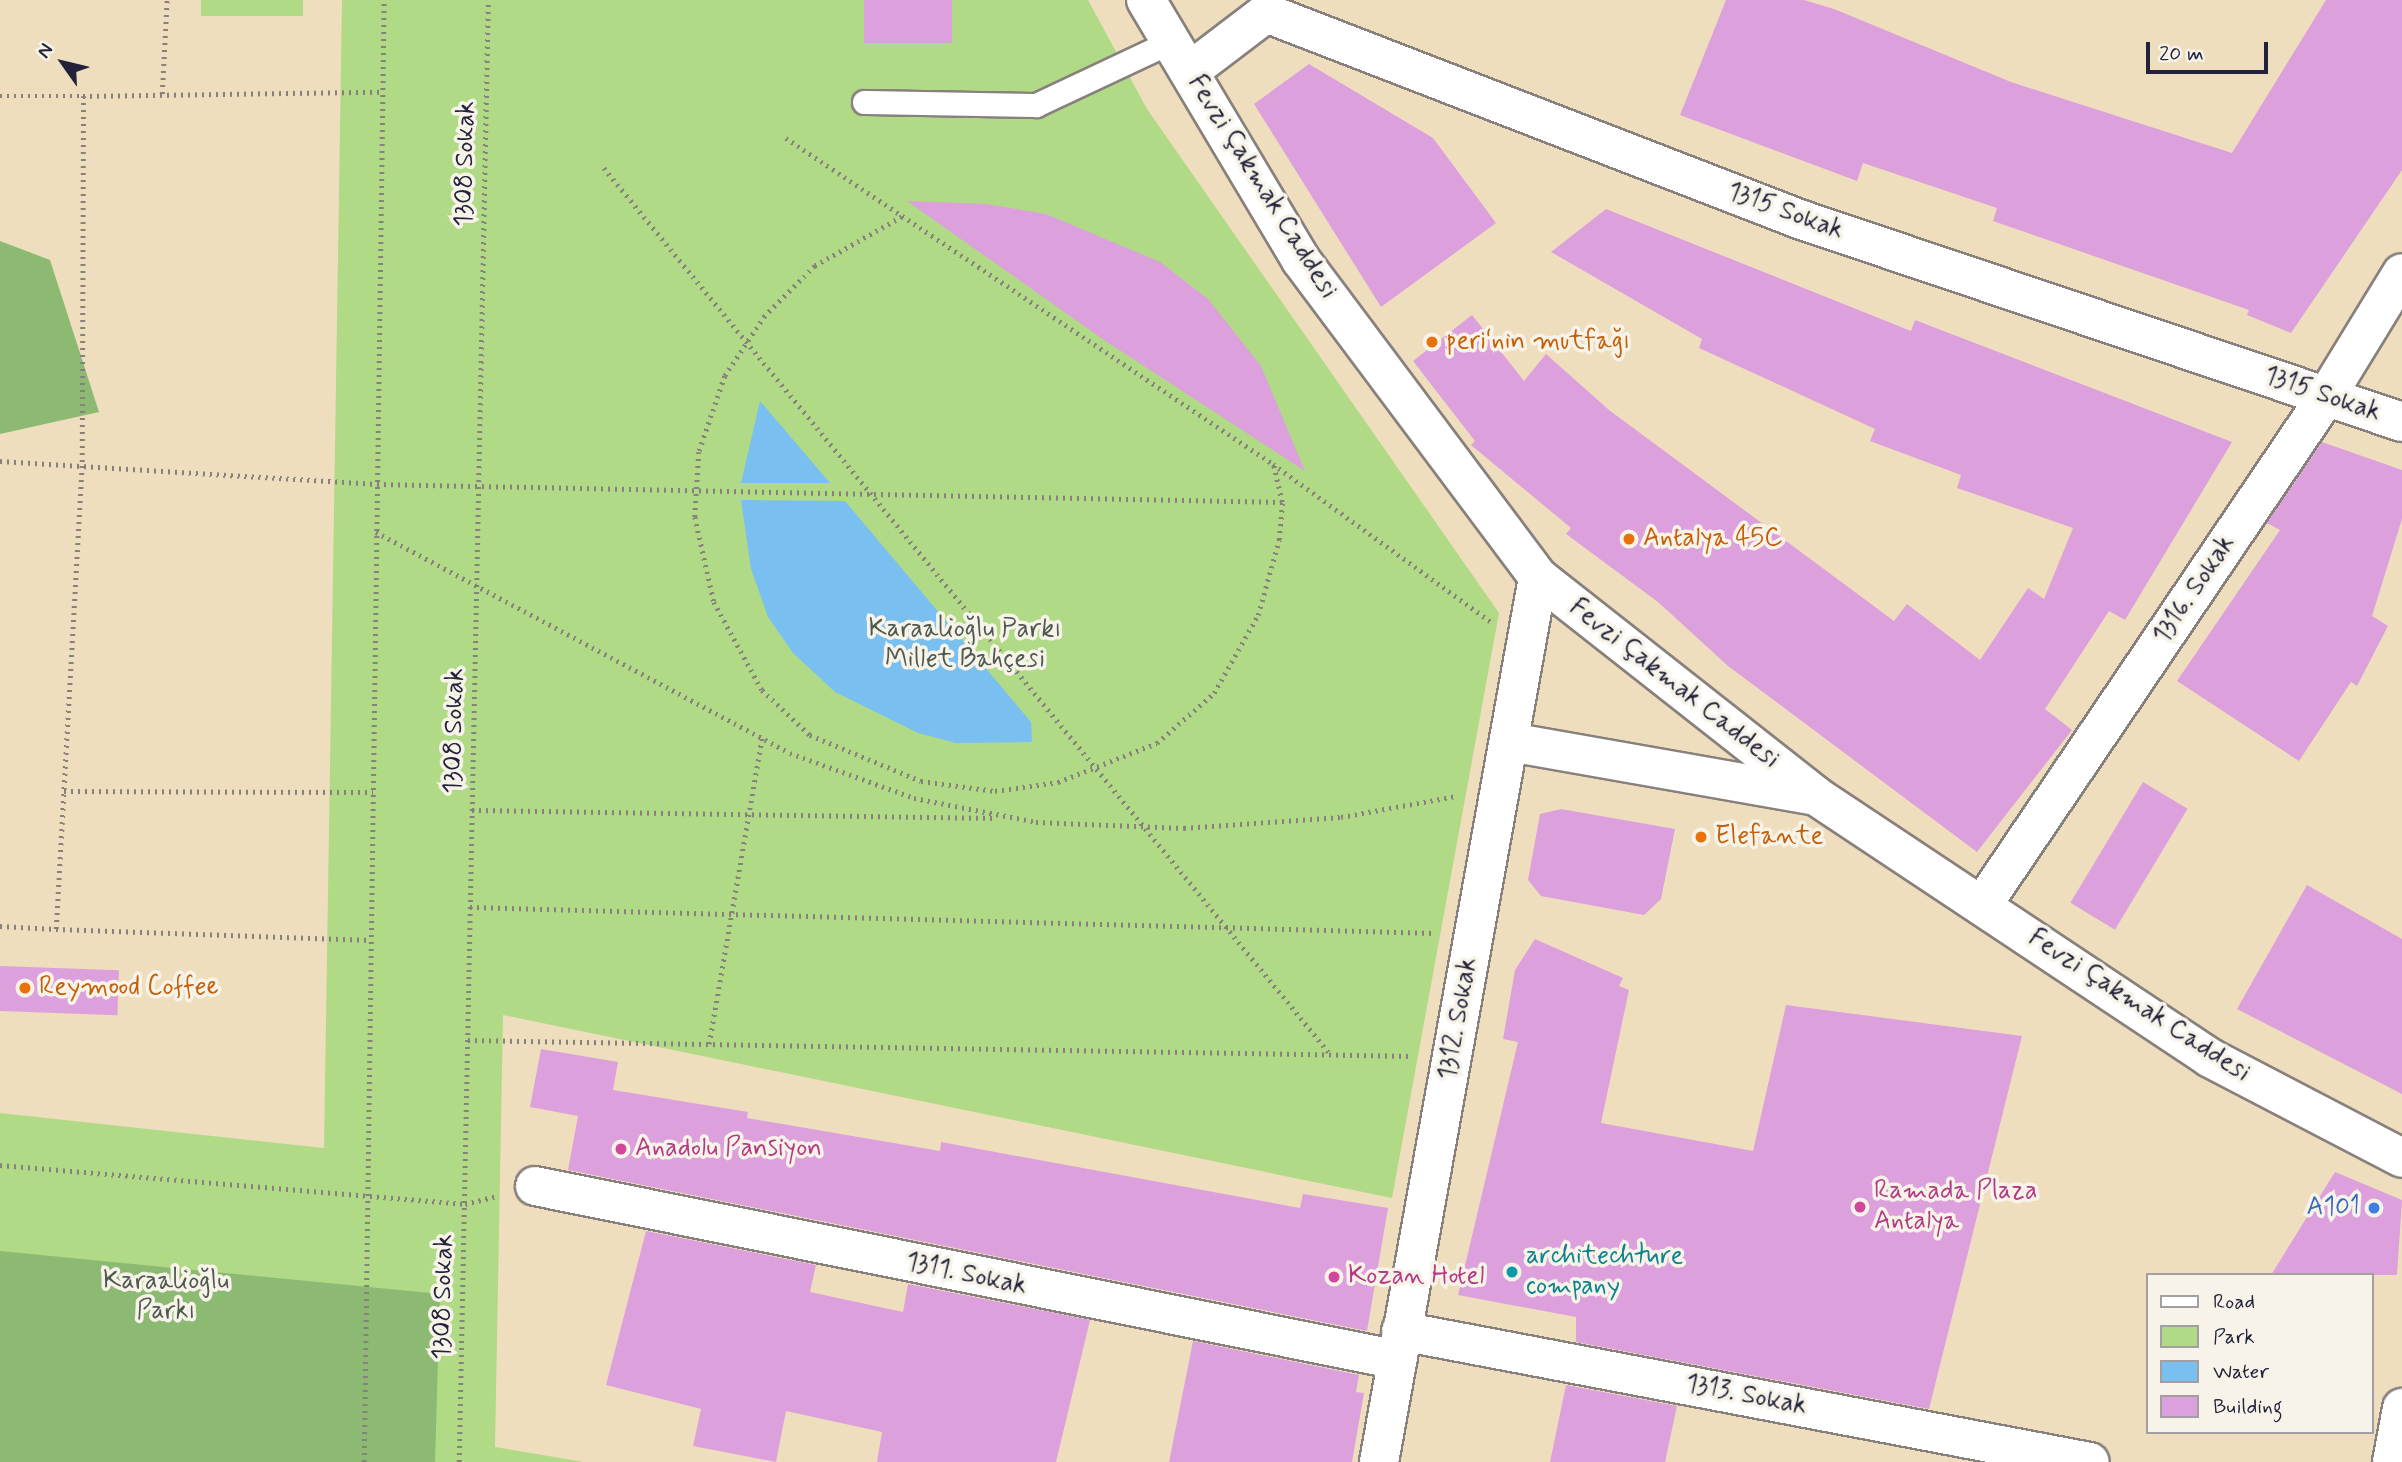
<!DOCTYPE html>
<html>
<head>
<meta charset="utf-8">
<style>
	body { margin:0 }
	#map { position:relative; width:2402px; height:1462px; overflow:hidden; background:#efdebd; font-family:Mynerve,sans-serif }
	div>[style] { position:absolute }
	.green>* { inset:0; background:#b0da85; transform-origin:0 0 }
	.forest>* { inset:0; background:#8cba72 }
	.water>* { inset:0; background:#79c0f1 }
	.building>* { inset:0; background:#dca1dc; transform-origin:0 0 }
	.path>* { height:4.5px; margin-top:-2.25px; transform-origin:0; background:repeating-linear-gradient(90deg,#88807c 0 2px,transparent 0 7px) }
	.roads { filter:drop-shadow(2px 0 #88807c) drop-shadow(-2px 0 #88807c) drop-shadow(0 2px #88807c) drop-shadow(0 -2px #88807c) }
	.lane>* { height:23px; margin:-11.5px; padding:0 11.5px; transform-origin:11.5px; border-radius:11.5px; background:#fff }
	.street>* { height:38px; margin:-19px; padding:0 19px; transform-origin:19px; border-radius:19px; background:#fff }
	.dots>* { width:19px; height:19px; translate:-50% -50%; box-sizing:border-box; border:4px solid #f7f3e8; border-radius:50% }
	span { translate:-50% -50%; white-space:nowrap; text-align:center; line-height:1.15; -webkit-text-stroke:7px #f7f3e8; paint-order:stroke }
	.street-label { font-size:26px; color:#22223b }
	.food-label { font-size:26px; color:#c56008 }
	.left { translate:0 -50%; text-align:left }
	.park-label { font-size:26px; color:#4d5951 }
	.hotel-label { font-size:26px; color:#b23c85 }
	.shop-label { font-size:26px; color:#366cbe }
	.right { translate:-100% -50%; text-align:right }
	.culture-label { font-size:26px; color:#0d838f }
	.legend { position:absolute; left:2146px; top:1273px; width:228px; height:161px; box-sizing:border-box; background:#f7f3e8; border:2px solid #a29fa3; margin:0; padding:9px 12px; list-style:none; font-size:21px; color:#22223b }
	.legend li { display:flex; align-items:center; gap:14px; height:35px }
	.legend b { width:35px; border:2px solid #a29fa3 }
	.north { position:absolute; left:28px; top:28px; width:70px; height:70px; -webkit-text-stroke:5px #f7f3e8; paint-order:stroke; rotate:304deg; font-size:19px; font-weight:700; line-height:28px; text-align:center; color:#22223b }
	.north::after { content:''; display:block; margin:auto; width:24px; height:32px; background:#22223b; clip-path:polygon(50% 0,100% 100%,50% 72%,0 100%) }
	.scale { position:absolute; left:2146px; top:42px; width:122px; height:32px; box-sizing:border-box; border:4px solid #22223b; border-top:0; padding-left:9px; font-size:21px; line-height:24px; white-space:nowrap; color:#22223b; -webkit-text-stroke:5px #f7f3e8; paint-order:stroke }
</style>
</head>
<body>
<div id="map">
	<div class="green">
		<i style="left:201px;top:0;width:102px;height:16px"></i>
		<i style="clip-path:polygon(342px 0,1088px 0,1147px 109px,1499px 613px,1392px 1198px,503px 1015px,495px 1447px,584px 1462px,0 1462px,0 1113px,324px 1148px)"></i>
	</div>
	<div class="forest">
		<i style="clip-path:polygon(0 241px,50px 260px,99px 412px,0 434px)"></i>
		<i style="clip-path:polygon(0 1251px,440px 1294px,435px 1462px,0 1462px)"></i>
	</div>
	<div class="water">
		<i style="clip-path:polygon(760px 401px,830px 483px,741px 483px)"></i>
		<i style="clip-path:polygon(741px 500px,845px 501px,1031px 722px,1032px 742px,956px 743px,918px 733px,835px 692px,793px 653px,768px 617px,751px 569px)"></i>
	</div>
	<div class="building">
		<i style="left:864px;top:0;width:88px;height:43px"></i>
		<i style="clip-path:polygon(1726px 0,1804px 0,1834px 9px,2011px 82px,2232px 153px,2326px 0,2402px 0,2402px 170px,2291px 333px,2247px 315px,2249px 310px,1993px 221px,1997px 208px,1863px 163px,1857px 181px,1680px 115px)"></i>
		<i style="clip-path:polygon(1309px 64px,1433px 138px,1496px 223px,1381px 307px,1254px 104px)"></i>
		<i style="clip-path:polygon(907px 201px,986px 204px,1046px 214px,1160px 262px,1208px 299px,1261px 366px,1305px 471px,1104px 340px)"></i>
		<i style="clip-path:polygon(1606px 209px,1911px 331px,1915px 320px,2232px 442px,2125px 620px,2109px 611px,2045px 709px,2072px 730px,1977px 852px,1728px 666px,1658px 602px,1566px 534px,1571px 528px,1471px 445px,1475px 441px,1413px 361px,1472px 315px,1524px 381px,1546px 354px,1609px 410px,1894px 621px,1907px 604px,1980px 660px,2028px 588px,2044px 599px,2073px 528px,1957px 488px,1961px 475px,1870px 441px,1875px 429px,1699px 348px,1702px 339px,1551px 252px)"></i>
		<i style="clip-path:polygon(2322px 442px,2402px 470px,2402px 519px,2372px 616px,2388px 626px,2357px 686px,2351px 682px,2299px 761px,2177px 681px,2280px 530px,2267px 523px)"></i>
		<i style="left:2143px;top:782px;width:52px;height:141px;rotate:31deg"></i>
		<i style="clip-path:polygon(1561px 809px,1675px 829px,1661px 899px,1644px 915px,1541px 896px,1528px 880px,1540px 814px)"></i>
		<i style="clip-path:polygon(2307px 885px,2402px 939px,2402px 1094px,2237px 1009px)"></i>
		<i style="clip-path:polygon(1535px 939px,1623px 978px,1619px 986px,1629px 990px,1601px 1123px,1753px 1151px,1786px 1005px,2022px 1036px,1929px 1409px,1576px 1342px,1576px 1317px,1458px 1295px,1518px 1042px,1503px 1039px,1515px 970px)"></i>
		<i style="left:0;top:966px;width:119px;height:45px;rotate:2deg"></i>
		<i style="clip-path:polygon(541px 1049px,618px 1062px,613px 1090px,748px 1112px,747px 1118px,940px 1151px,941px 1142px,1300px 1208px,1303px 1194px,1388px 1208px,1367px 1331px,568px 1170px,578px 1116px,530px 1107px)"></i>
		<i style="clip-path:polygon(2335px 1172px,2402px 1200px,2397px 1275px,2271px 1275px)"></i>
		<i style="clip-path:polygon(646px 1231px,816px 1265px,810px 1292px,903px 1312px,908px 1284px,1090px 1320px,1056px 1462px,877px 1462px,882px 1432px,786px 1411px,776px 1462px,693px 1446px,701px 1409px,606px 1385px)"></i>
		<i style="clip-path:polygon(1193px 1341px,1359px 1375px,1356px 1392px,1364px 1393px,1352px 1462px,1169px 1462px)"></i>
		<i style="clip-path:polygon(1566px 1385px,1677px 1406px,1665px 1462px,1550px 1462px)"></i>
	</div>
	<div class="path">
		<i style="left:162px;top:94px;width:94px;rotate:-87deg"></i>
		<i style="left:0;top:96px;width:83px"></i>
		<i style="left:786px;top:138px;width:586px;rotate:33.8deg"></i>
		<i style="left:1273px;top:464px;width:269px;rotate:35.9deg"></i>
		<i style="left:604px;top:168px;width:1147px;rotate:50.66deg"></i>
		<i style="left:902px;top:217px;width:100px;rotate:150.6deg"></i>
		<i style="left:815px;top:266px;width:71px;rotate:135deg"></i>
		<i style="left:765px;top:316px;width:72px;rotate:123.7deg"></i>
		<i style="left:725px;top:376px;width:80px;rotate:108.9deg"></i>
		<i style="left:699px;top:452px;width:65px;rotate:93.5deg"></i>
		<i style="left:695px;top:517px;width:87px;rotate:77.4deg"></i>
		<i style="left:714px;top:602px;width:100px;rotate:61.4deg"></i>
		<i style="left:762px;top:690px;width:66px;rotate:43.2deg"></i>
		<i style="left:810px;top:735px;width:120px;rotate:22.5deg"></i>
		<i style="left:921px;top:781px;width:75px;rotate:7.7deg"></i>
		<i style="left:995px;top:791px;width:64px;rotate:-8.1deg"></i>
		<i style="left:1058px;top:782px;width:106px;rotate:-21.5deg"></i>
		<i style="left:1157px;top:743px;width:76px;rotate:-41.3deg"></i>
		<i style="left:1214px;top:693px;width:90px;rotate:-60.6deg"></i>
		<i style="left:1258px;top:615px;width:78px;rotate:-74.4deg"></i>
		<i style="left:1279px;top:540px;width:38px;rotate:-85deg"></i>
		<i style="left:1282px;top:502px;width:39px;rotate:-103deg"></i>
		<i style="left:0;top:461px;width:378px;rotate:3.5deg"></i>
		<i style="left:377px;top:484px;width:905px;rotate:1.14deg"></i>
		<i style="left:376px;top:532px;width:469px;rotate:28.1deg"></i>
		<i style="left:790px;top:753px;width:132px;rotate:19.9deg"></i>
		<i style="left:914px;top:798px;width:124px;rotate:11.1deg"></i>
		<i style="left:1036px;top:822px;width:148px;rotate:2.3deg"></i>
		<i style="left:1184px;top:828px;width:157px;rotate:-4deg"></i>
		<i style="left:1341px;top:817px;width:118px;rotate:-10.3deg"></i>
		<i style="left:64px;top:791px;width:309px;rotate:0.2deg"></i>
		<i style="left:472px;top:810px;width:524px;rotate:0.87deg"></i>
		<i style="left:470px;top:907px;width:965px;rotate:1.54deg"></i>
		<i style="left:0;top:926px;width:56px;rotate:3.1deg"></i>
		<i style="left:56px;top:929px;width:468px;rotate:-86.8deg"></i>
		<i style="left:82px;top:462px;width:366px;rotate:-89.8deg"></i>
		<i style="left:83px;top:96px;width:299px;rotate:-0.8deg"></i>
		<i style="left:56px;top:929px;width:315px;rotate:2deg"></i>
		<i style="left:468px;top:1040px;width:944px;rotate:0.97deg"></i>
		<i style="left:709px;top:1044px;width:311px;rotate:-80.2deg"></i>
		<i style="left:0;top:1165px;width:467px;rotate:4.8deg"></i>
		<i style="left:465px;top:1204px;width:33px;rotate:-14deg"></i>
		<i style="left:364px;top:1462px;width:1462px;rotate:-89.22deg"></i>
		<i style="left:459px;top:1462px;width:1462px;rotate:-88.86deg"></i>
	</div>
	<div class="roads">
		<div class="lane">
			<i style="left:864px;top:102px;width:172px;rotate:1deg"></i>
			<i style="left:1036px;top:105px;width:150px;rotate:-25.2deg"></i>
		</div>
		<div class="street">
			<i style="left:1146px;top:0;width:303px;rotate:59.2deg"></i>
			<i style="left:1301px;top:260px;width:396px;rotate:53.2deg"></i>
			<i style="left:1538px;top:577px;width:354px;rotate:38.2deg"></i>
			<i style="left:1816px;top:796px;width:473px;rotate:33.6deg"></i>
			<i style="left:2210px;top:1058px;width:216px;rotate:27.5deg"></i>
			<i style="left:1190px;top:71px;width:96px;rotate:-37.3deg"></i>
			<i style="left:1266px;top:13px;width:571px;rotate:21.13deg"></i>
			<i style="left:1799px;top:219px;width:636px;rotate:18.61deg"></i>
			<i style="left:1510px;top:742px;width:305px;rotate:10deg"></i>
			<i style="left:1983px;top:904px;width:612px;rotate:-55.92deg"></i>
			<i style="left:2326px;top:397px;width:145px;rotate:-58.5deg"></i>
			<i style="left:535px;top:1186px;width:880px;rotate:11.4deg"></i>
			<i style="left:1401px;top:1331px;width:701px;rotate:10.77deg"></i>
			<i style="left:1379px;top:1462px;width:899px;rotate:-79.81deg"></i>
			<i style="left:2392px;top:1462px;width:55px;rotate:-79.5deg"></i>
		</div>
	</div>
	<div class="dots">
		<i style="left:1432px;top:342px;background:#e8710a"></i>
		<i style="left:1629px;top:539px;background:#e8710a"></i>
		<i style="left:1701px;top:837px;background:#e8710a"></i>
		<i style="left:25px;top:988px;background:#e8710a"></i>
		<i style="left:621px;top:1149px;background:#d1479c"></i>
		<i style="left:1860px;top:1207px;background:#d1479c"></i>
		<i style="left:2374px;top:1208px;background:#3f7fe0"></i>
		<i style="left:1512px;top:1272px;background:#0f9aa8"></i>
		<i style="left:1334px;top:1277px;background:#d1479c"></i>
	</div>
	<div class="street-label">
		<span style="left:466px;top:164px;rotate:-89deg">1308 Sokak</span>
		<span style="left:1262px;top:187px;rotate:58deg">Fevzi Çakmak Caddesi</span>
		<span style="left:1785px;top:212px;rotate:20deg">1315 Sokak</span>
		<span style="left:2322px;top:395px;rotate:19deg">1315 Sokak</span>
		<span style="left:2195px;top:590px;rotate:-56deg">1316. Sokak</span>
		<span style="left:1674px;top:684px;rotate:38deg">Fevzi Çakmak Caddesi</span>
		<span style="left:455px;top:731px;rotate:-89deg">1308 Sokak</span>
		<span style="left:2139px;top:1006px;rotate:33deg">Fevzi Çakmak Caddesi</span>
		<span style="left:1459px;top:1019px;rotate:-80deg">1312. Sokak</span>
		<span style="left:966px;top:1275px;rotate:12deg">1311. Sokak</span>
		<span style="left:444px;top:1297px;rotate:-89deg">1308 Sokak</span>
		<span style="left:1746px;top:1396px;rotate:11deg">1313. Sokak</span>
	</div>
	<div class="food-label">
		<span class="left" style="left:1446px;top:342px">peri‘nin mutfağı</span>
		<span class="left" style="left:1643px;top:539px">Antalya 45C</span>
		<span class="left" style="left:1715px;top:837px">Elefante</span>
		<span class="left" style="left:39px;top:988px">Reymood Coffee</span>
	</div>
	<div class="park-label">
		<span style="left:965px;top:645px">Karaalioğlu Parkı<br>Millet Bahçesi</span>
		<span style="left:166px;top:1297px">Karaalioğlu<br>Parkı</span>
	</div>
	<div class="hotel-label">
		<span class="left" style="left:635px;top:1149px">Anadolu Pansiyon</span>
		<span class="left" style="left:1874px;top:1207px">Ramada Plaza<br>Antalya</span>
		<span class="left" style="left:1348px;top:1277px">Kozan Hotel</span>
	</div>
	<div class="shop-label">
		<span class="right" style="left:2360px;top:1208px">A101</span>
	</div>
	<div class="culture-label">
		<span class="left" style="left:1526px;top:1272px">architechture<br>company</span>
	</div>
	<ul class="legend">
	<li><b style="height:9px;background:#fff"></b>Road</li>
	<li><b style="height:19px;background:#b0da85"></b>Park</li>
	<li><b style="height:19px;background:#79c0f1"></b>Water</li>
	<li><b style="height:19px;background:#dca1dc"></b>Building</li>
	</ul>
	<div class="north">N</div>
	<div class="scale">20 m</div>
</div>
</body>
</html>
